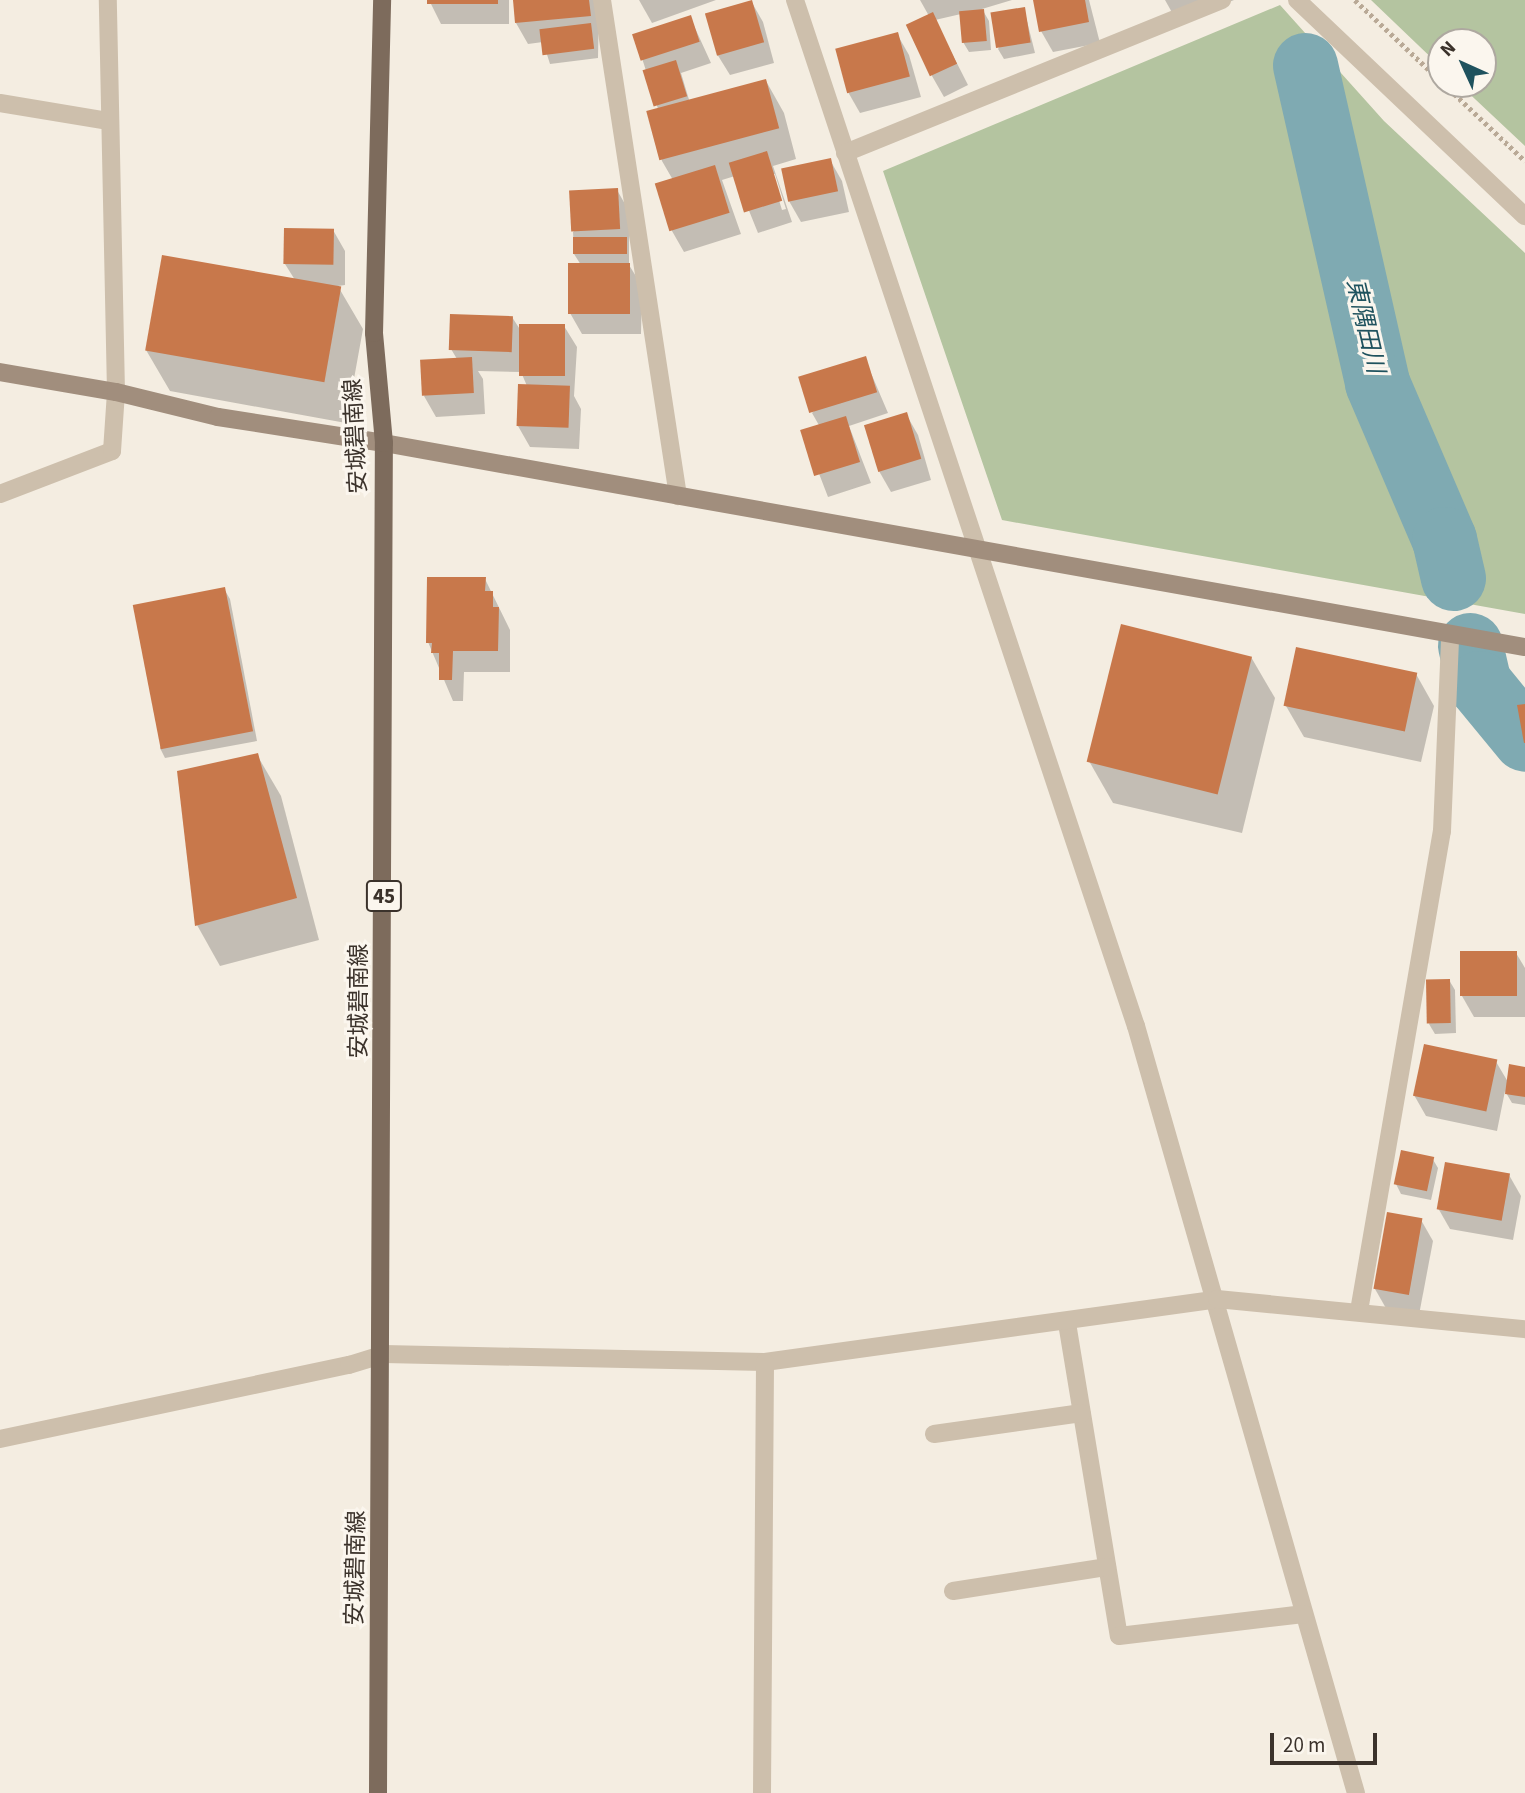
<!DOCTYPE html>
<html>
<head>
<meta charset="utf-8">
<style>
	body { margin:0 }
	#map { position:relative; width:1525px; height:1793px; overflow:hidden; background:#f4ede1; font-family:"Source Sans 3","Noto Sans JP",sans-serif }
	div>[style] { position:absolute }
	.green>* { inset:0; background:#b4c4a0 }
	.shadow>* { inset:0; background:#0003 }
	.river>* { height:65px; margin:-32.5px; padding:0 32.5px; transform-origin:32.5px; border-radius:32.5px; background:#7faab2 }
	.building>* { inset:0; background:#c8784b; transform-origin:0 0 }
	.path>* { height:4.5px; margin-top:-2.25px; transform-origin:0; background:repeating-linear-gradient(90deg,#b9a996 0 3.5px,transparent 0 7px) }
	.street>* { height:18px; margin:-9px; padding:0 9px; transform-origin:9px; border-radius:9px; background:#cdbfac }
	.secondary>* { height:18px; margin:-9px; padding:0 9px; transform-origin:9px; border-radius:9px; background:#a18e7d }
	.primary>* { height:18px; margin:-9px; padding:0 9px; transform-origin:9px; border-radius:9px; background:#7d6b5c }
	span { translate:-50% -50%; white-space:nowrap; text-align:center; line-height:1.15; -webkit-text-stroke:6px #fbf6ee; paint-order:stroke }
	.shield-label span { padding:2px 5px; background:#fbf6ee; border:2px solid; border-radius:5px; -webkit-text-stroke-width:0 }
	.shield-label { font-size:21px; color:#3b322b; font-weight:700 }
	.street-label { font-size:23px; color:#3b322b }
	.water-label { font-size:24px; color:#1f525e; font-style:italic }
	.north { position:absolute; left:1427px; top:28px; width:70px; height:70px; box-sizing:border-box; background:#fbf6ee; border:2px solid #aea8a0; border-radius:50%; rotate:315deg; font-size:19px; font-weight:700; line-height:28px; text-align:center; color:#3b322b }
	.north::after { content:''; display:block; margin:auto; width:24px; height:32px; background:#1f525e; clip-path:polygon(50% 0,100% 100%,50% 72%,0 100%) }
	.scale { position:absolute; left:1270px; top:1733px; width:107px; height:32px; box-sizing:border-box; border:4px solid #3b322b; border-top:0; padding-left:9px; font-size:21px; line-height:24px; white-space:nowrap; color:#3b322b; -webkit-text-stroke:5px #fbf6ee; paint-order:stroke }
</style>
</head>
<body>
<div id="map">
	<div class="green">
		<i style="clip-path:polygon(1371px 0,1525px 0,1525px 146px,1459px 84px,1483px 84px,1483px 42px,1441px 42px,1441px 67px)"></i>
		<i style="clip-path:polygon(1280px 5px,1384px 121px,1525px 253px,1525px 614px,1002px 520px,883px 171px)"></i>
	</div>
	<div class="shadow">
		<i style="clip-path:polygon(429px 0,509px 0,509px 24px,441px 24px)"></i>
		<i style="clip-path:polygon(514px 0,599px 0,598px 58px,550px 64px,543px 42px,528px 44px,516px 23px)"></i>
		<i style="clip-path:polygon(639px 0,716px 0,652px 23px)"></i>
		<i style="clip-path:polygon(920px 0,1012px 0,982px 9px,989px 21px,991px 50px,969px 52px,963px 42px,961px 14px,935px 20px,968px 85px,944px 97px,932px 76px,929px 16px)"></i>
		<i style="clip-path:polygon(1035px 0,1089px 0,1100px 43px,1053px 52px,1041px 31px)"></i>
		<i style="clip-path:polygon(1165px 0,1234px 0,1178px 23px)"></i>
		<i style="clip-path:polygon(751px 1px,763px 22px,774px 63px,730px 75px,717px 54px)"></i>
		<i style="clip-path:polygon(1024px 9px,1035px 53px,1004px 59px,998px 49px)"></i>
		<i style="clip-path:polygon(evenodd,690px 17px,711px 63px,681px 73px,690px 103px,766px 81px,784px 113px,796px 159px,773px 166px,792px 222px,758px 233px,735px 176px,722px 180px,741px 234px,684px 252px,672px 231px,673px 180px,662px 161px,649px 114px,659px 112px,635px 36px,690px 17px,771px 174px,775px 174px,786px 209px,782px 210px,771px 174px)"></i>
		<i style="clip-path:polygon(897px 34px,909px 55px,921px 97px,860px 113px,848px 92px)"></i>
		<i style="clip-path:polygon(830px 160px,842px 181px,849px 212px,801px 222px,789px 201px,783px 169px)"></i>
		<i style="clip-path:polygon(617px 190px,629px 211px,629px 265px,642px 286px,641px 334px,582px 334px,570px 313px,581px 265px,574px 254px,573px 232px)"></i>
		<i style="clip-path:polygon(333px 230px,345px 251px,345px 285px,331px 287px,339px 288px,363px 329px,346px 423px,170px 391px,146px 350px,295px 280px,285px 264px)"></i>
		<i style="clip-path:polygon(512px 317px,521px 331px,564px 326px,577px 347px,574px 396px,581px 409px,579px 449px,530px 447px,518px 426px,527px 386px,521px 372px,478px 371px,483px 379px,485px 414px,436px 417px,424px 396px,457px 359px,451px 349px)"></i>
		<i style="clip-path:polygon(865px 359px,888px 413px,849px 426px,871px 483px,828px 497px,803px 432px,820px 427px,812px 413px)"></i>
		<i style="clip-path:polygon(906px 414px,918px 435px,931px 480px,891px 492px,879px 471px,866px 425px)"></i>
		<i style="clip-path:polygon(485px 579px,510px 630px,510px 672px,464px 672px,463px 701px,453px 701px,428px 642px)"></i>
		<i style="clip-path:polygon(224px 589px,230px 599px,257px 741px,165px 758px,160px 748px)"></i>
		<i style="clip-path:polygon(1251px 657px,1275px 698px,1242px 833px,1113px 803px,1089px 761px)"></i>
		<i style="clip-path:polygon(1416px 674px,1434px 706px,1421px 762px,1304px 737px,1286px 706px)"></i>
		<i style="clip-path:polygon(257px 755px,281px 796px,319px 940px,220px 966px,197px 925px)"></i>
		<i style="clip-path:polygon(1516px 953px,1525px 968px,1525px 1017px,1474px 1017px,1462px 996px)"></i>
		<i style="clip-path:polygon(1449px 980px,1455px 990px,1456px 1033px,1435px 1034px,1429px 1024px)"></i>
		<i style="clip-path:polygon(1495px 1060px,1508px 1082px,1525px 1069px,1525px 1105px,1512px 1103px,1505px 1091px,1497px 1131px,1426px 1116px,1414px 1095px)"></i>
		<i style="clip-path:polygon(1432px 1158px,1438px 1168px,1431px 1200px,1401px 1194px,1396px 1184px)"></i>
		<i style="clip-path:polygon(1509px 1175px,1521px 1196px,1513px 1240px,1450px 1229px,1438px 1208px)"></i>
		<i style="clip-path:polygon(1421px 1220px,1433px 1241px,1419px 1315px,1387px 1310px,1375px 1289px)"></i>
	</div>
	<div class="river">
		<i style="left:1305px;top:65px;width:326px;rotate:77.2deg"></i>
		<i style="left:1377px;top:383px;width:170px;rotate:66.8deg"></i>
		<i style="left:1444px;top:539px;width:40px;rotate:77deg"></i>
		<i style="left:1470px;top:645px;width:39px;rotate:77deg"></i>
		<i style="left:1479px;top:683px;width:72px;rotate:50.6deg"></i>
	</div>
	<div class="building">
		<i style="left:427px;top:0;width:71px;height:4px"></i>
		<i style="clip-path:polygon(513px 0,589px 0,591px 16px,515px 23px)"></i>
		<i style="left:752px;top:0;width:44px;height:49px;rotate:74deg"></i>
		<i style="clip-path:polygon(1033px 0,1085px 0,1089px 22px,1039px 32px)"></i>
		<i style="left:1025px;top:7px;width:36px;height:35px;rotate:81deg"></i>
		<i style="left:984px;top:9px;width:32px;height:25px;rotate:85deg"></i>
		<i style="left:933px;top:12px;width:57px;height:30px;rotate:65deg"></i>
		<i style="left:691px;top:15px;width:28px;height:62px;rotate:72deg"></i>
		<i style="left:591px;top:23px;width:26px;height:52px;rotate:83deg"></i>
		<i style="left:898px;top:32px;width:46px;height:65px;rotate:75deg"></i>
		<i style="left:676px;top:60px;width:38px;height:35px;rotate:73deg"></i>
		<i style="left:766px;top:79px;width:51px;height:124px;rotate:75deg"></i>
		<i style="left:767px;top:151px;width:52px;height:40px;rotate:73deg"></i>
		<i style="left:831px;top:158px;width:34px;height:51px;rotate:78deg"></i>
		<i style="left:715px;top:165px;width:50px;height:63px;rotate:73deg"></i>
		<i style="left:618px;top:188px;width:41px;height:49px;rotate:87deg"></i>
		<i style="left:284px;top:228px;width:50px;height:36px;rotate:1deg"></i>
		<i style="left:573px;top:237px;width:54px;height:17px"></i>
		<i style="left:162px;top:255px;width:182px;height:97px;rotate:10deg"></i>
		<i style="left:568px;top:263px;width:62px;height:51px"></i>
		<i style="left:450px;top:314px;width:63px;height:36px;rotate:2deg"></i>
		<i style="left:519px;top:324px;width:46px;height:52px"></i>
		<i style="left:866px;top:356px;width:38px;height:71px;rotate:73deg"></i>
		<i style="left:472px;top:357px;width:36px;height:52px;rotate:87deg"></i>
		<i style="left:518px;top:384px;width:52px;height:42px;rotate:2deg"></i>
		<i style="left:907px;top:412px;width:49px;height:45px;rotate:73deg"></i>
		<i style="left:846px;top:416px;width:48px;height:48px;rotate:73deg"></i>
		<i style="clip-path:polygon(427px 577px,486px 577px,485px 591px,493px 591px,493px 607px,499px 607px,498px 651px,453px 651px,452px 680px,439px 680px,439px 653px,431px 653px,432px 643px,426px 643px)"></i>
		<i style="left:225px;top:587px;width:147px;height:94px;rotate:79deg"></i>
		<i style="left:1121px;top:624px;width:135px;height:142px;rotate:14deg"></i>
		<i style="left:1296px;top:647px;width:124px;height:60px;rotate:12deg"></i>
		<i style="clip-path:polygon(1525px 704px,1525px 743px,1524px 743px,1517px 705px)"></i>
		<i style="clip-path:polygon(258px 753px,297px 898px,195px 926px,177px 771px)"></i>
		<i style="left:1460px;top:951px;width:57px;height:45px"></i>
		<i style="left:1450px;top:979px;width:44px;height:24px;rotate:89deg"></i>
		<i style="left:1424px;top:1044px;width:75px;height:53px;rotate:12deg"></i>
		<i style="clip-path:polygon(1509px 1064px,1525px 1067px,1525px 1097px,1505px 1094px)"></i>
		<i style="left:1401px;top:1150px;width:34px;height:35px;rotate:12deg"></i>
		<i style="left:1445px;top:1162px;width:66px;height:48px;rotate:10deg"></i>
		<i style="left:1387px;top:1212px;width:36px;height:78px;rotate:10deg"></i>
	</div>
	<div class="path">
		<i style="left:1355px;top:0;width:118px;rotate:43.3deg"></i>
		<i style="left:1444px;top:84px;width:112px;rotate:43.5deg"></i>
	</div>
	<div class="street">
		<i style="left:602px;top:0;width:502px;rotate:81.29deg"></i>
		<i style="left:795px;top:0;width:1081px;rotate:71.62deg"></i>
		<i style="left:1136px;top:1026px;width:798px;rotate:74deg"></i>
		<i style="left:1297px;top:0;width:314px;rotate:43.5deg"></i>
		<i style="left:0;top:103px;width:109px;rotate:9.5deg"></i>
		<i style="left:845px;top:153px;width:407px;rotate:-22.1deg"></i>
		<i style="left:0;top:494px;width:120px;rotate:-21deg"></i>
		<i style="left:112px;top:451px;width:59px;rotate:-86.1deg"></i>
		<i style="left:116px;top:392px;width:392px;rotate:-91.2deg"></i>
		<i style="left:1359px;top:1311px;width:487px;rotate:-80.2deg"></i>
		<i style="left:1442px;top:831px;width:194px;rotate:-87.6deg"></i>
		<i style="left:1067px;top:1323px;width:317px;rotate:80.6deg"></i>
		<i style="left:1119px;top:1636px;width:186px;rotate:-6.8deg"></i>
		<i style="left:934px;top:1434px;width:149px;rotate:-8.1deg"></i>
		<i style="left:0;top:1439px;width:357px;rotate:-12deg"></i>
		<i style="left:349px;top:1365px;width:37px;rotate:-17deg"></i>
		<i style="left:384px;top:1354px;width:381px;rotate:1.2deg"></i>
		<i style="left:765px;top:1362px;width:456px;rotate:-7.9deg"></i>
		<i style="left:1217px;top:1299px;width:309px;rotate:5.6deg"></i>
		<i style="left:953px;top:1591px;width:156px;rotate:-8.9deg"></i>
		<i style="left:762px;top:1793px;width:431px;rotate:-89.6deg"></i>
	</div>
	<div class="secondary">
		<i style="left:0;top:372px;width:118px;rotate:9.8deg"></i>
		<i style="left:116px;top:392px;width:105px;rotate:13.8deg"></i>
		<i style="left:218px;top:417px;width:168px;rotate:8.9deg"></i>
		<i style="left:384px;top:443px;width:1159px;rotate:10.14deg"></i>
	</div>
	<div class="primary">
		<i style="left:378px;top:1793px;width:1350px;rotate:-89.75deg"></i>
		<i style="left:384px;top:443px;width:110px;rotate:-95.2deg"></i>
		<i style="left:374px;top:333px;width:333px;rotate:-88.6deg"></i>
	</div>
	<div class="shield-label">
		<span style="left:384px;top:896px">45</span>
	</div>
	<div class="street-label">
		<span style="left:356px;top:436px;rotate:-93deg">安城碧南線</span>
		<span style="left:359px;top:1001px;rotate:-90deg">安城碧南線</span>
		<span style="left:356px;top:1568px;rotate:-89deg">安城碧南線</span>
	</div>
	<div class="water-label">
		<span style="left:1365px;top:326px;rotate:77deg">東隅田川</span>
	</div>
	<div class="north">N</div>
	<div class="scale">20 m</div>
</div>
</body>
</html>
